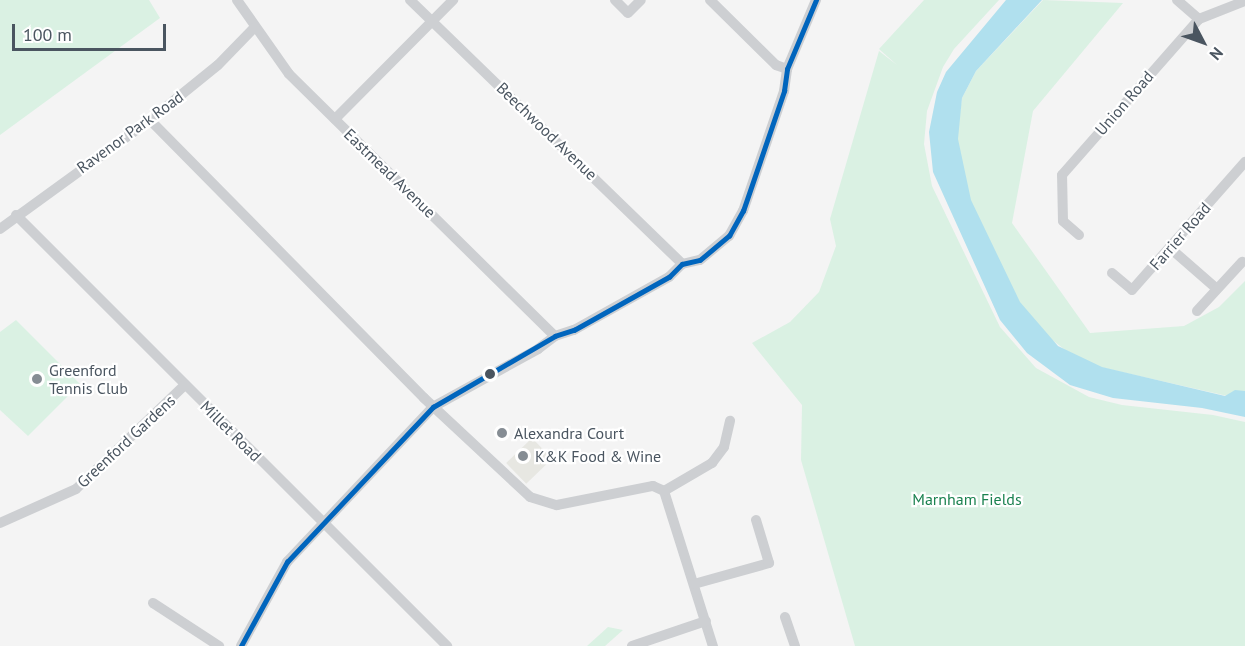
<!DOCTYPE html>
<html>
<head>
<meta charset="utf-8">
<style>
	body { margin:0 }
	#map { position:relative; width:1245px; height:646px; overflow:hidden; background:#f4f4f4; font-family:"PT Sans",sans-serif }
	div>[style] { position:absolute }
	.commercial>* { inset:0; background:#e7e7e2; transform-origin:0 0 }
	.green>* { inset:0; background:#daf1e3 }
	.water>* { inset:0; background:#b0e0ee }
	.minor>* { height:10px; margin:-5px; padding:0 5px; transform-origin:5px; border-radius:5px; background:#cdcfd2 }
	.bus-1>* { height:4.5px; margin:-2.25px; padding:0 2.25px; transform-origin:2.25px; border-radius:2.25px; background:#0065bd }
	.dots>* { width:16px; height:16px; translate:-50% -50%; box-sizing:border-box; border:3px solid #fff; border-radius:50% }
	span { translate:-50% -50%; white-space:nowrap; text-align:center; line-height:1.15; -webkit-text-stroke:4.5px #fff; paint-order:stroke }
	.street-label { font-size:16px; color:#4a5560 }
	.poi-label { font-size:16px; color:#4a5560 }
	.left { translate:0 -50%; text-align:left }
	.park-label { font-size:16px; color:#1b8250 }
	.north { position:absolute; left:1173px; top:12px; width:60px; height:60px; -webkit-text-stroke:4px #fff; paint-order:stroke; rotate:131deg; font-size:16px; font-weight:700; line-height:24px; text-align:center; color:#4a5560 }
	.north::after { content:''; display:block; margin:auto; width:21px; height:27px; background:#4a5560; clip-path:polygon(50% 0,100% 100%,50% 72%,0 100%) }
	.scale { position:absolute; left:12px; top:24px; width:154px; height:27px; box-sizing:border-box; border:3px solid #4a5560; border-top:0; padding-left:8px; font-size:18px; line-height:21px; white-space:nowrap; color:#4a5560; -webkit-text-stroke:4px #fff; paint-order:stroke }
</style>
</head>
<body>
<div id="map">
	<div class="commercial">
		<i style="left:532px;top:438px;width:29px;height:36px;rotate:46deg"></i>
	</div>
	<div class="green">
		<i style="clip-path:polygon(0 0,149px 0,160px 18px,0 135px)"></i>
		<i style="clip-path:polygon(924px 0,999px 0,954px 49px,943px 67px,927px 111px,924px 144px,932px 186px,1000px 327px,1036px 368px,1089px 397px,1122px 405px,1213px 415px,1245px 422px,1245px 646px,855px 646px,801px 460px,802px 405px,752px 343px,790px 322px,819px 292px,836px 246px,830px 219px,879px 51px,897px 65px,879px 49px)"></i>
		<i style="clip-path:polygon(1043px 0,1123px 3px,1033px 111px,1012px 223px,1090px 333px,1184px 326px,1219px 307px,1245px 281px,1245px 400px,1082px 363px,1029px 322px,969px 209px,955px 148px,962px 98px,976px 71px)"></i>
		<i style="clip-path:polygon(16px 320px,80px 384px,28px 436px,0 410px,0 332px)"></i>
		<i style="clip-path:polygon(608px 627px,623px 630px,605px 646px,587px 646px)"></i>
	</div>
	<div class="water">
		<i style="clip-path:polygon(1006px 0,1042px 0,976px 71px,962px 98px,958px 139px,971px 200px,1020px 302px,1058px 346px,1102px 367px,1225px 396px,1235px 390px,1245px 391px,1245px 417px,1202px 408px,1113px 398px,1070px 385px,1027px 353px,1000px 320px,933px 172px,929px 132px,937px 92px,946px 72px)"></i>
	</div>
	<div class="minor">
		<i style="left:237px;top:0;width:90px;rotate:54.9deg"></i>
		<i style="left:289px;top:74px;width:373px;rotate:44.6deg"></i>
		<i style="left:410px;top:0;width:379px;rotate:44.1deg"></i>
		<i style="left:615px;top:0;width:18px;rotate:45deg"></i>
		<i style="left:628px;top:13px;width:18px;rotate:-45deg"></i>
		<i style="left:710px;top:0;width:93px;rotate:44.6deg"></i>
		<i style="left:776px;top:65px;width:12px;rotate:20deg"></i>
		<i style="left:1177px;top:0;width:29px;rotate:41deg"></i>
		<i style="left:335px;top:119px;width:168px;rotate:-45.2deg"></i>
		<i style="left:150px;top:120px;width:390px;rotate:45.4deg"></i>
		<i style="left:424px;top:398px;width:145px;rotate:43deg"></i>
		<i style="left:530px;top:497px;width:28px;rotate:17deg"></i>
		<i style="left:557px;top:505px;width:98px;rotate:-11.2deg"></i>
		<i style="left:653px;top:486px;width:12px;rotate:24deg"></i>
		<i style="left:664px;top:491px;width:163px;rotate:72.5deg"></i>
		<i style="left:16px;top:215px;width:610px;rotate:45deg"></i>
		<i style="left:0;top:229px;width:185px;rotate:-36deg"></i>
		<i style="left:150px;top:120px;width:87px;rotate:-39deg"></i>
		<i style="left:218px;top:65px;width:52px;rotate:-45.8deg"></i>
		<i style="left:1079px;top:235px;width:21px;rotate:-139deg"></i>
		<i style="left:1063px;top:221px;width:46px;rotate:-91.2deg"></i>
		<i style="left:1062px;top:175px;width:208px;rotate:-48.7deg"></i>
		<i style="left:1199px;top:19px;width:49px;rotate:-21.4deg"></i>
		<i style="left:1170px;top:248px;width:62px;rotate:41.1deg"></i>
		<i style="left:1112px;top:273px;width:26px;rotate:40deg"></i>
		<i style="left:1132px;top:290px;width:171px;rotate:-48.6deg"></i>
		<i style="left:1197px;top:311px;width:67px;rotate:-47.4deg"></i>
		<i style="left:664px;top:491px;width:56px;rotate:-30.3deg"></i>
		<i style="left:712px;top:463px;width:20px;rotate:-53deg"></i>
		<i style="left:724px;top:447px;width:27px;rotate:-77deg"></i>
		<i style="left:0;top:523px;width:83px;rotate:-24.1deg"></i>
		<i style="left:76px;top:489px;width:151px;rotate:-43.7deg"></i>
		<i style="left:694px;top:584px;width:78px;rotate:-15.6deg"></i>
		<i style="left:769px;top:563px;width:45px;rotate:-106.8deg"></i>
		<i style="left:153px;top:603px;width:79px;rotate:33.1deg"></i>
		<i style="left:785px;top:617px;width:31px;rotate:71deg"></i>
		<i style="left:241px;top:646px;width:96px;rotate:-61.3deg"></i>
		<i style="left:287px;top:562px;width:213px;rotate:-46.7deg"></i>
		<i style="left:433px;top:407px;width:120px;rotate:-28.9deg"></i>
		<i style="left:538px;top:349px;width:21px;rotate:-37deg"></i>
		<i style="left:555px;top:336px;width:20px;rotate:-18deg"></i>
		<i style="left:574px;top:330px;width:109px;rotate:-29.2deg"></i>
		<i style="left:669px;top:277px;width:18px;rotate:-45deg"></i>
		<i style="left:682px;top:264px;width:18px;rotate:-13deg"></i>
		<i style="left:700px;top:260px;width:38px;rotate:-40deg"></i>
		<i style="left:729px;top:236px;width:29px;rotate:-61deg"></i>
		<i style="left:743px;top:211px;width:127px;rotate:-71.1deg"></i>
		<i style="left:784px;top:91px;width:22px;rotate:-82deg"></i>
		<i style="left:787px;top:69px;width:75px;rotate:-67.2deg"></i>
		<i style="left:632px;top:646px;width:78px;rotate:-18.7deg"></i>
	</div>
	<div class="bus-1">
		<i style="left:241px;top:646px;width:96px;rotate:-61.3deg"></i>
		<i style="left:287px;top:562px;width:213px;rotate:-46.7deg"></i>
		<i style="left:433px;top:407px;width:141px;rotate:-30.2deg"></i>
		<i style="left:555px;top:336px;width:20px;rotate:-18deg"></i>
		<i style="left:574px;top:330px;width:109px;rotate:-29.2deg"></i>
		<i style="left:669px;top:277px;width:18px;rotate:-45deg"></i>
		<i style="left:682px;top:264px;width:18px;rotate:-13deg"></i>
		<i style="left:700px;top:260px;width:38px;rotate:-40deg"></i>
		<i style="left:729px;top:236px;width:29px;rotate:-61deg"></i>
		<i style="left:743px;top:211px;width:127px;rotate:-71.1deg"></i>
		<i style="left:784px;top:91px;width:22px;rotate:-82deg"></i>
		<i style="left:787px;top:69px;width:75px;rotate:-67.2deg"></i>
	</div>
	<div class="dots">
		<i style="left:490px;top:374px;background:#4a5560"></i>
		<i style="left:37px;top:379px;background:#868d94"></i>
		<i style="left:502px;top:433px;background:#868d94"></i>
		<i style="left:523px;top:456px;background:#868d94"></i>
	</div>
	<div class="street-label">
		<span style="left:1124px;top:103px;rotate:-49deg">Union Road</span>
		<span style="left:547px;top:131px;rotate:44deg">Beechwood Avenue</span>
		<span style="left:130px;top:132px;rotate:-36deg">Ravenor Park Road</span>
		<span style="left:390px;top:173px;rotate:44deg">Eastmead Avenue</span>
		<span style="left:1180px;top:236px;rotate:-49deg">Farrier Road</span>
		<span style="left:231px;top:431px;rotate:45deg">Millet Road</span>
		<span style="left:126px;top:441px;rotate:-43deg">Greenford Gardens</span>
	</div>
	<div class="poi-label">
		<span class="left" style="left:49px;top:379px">Greenford<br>Tennis Club</span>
		<span class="left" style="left:514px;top:433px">Alexandra Court</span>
		<span class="left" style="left:535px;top:456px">K&amp;K Food &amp; Wine</span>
	</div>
	<div class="park-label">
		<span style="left:967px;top:499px">Marnham Fields</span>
	</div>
	<div class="north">N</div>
	<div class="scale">100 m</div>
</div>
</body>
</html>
